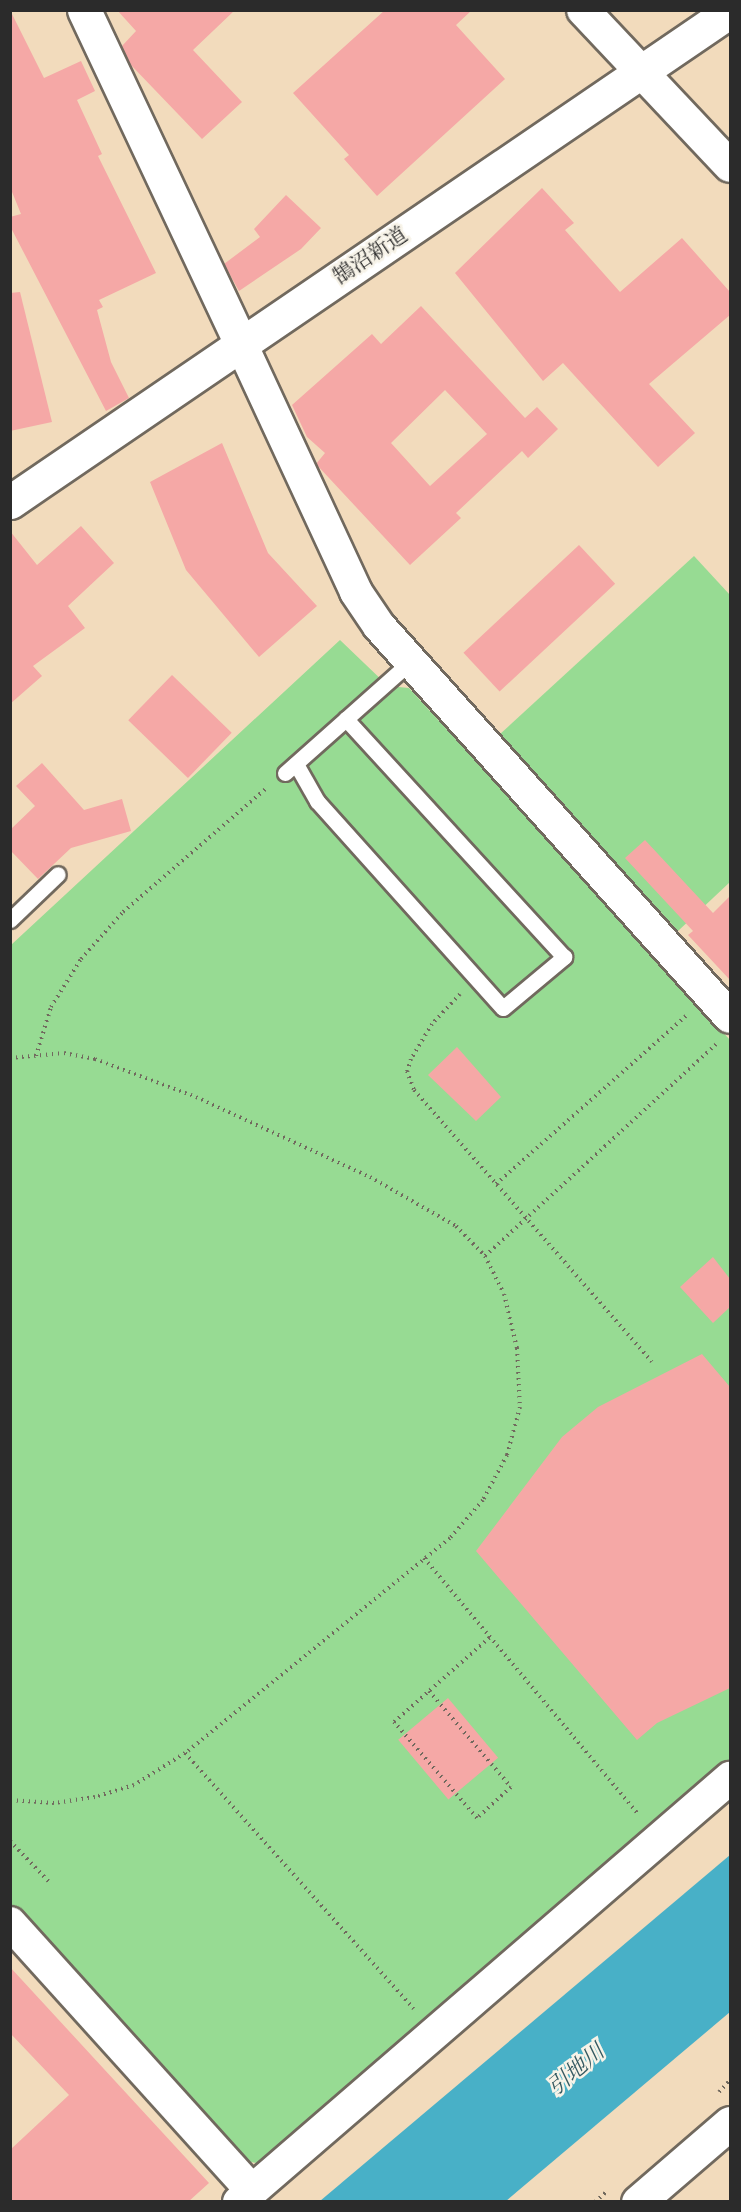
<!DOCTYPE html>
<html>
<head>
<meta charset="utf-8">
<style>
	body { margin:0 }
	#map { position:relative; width:741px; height:2212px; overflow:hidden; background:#f2dbbc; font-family:"Old Standard TT","Noto Serif JP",serif }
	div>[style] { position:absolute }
	.green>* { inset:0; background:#97db93 }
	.water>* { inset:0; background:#48b0c7 }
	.building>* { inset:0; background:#f5a8a6; transform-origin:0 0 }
	.path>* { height:4px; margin-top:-2px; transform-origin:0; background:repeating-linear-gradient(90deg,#71695e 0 1.5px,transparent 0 6px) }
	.roads { filter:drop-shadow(2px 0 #71695e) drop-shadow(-2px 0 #71695e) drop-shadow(0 2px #71695e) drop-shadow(0 -2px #71695e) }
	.lane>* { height:15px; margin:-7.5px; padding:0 7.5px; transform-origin:7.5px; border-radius:7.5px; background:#fff }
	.street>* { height:32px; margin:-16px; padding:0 16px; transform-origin:16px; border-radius:16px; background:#fff }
	.secondary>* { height:33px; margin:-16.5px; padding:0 16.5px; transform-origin:16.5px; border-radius:16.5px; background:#fff }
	span { translate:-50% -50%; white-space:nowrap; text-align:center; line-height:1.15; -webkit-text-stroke:5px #f7f3e8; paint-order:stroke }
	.street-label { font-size:21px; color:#2b2b2b }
	.water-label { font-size:22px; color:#355a62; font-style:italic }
	.frame { position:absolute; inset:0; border:12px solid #2b2b2b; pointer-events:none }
</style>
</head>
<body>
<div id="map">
	<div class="green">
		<i style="clip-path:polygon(694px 556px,730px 595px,730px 882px,678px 931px,499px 735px)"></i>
		<i style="clip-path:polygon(340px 640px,388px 686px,409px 688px,730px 1040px,730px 1764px,261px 2164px,246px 2161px,11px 1908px,11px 945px)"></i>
	</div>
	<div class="water">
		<i style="clip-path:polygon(730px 1855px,730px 2012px,506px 2201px,320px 2201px)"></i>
	</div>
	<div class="building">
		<i style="clip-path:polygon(10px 10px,44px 78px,81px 61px,95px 91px,77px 100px,102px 154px,98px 156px,156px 273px,99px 300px,103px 307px,97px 310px,111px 362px,129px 398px,106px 411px,10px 226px,10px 217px,21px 214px,10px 187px)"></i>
		<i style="clip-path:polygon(117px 10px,235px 10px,193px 50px,242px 102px,202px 139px,130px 64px,122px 46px,136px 31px)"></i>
		<i style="clip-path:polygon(385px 10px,472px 10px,456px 25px,505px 79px,377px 196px,344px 159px,349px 155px,293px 93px)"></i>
		<i style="clip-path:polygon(542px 188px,574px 223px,565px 230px,620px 292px,682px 238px,730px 292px,730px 315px,649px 384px,695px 433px,658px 467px,563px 363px,543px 381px,455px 273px)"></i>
		<i style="clip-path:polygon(286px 195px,321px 228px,301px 249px,239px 291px,224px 264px,260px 237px,254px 229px)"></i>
		<i style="clip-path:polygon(20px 292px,52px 422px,10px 431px,10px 293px)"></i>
		<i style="clip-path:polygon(evenodd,421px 306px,525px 418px,537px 407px,558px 429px,528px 458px,522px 451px,456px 513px,461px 518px,410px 565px,316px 464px,325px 453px,307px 437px,292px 405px,372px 334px,381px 344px,421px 306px,445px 390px,487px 434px,430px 486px,391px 443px,445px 390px)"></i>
		<i style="clip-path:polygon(222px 443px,268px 553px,317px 606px,259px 657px,186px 570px,150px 482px)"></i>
		<i style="clip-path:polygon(81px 526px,114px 563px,68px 606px,85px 628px,33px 666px,42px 676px,10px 704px,10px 531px,37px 565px)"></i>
		<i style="left:579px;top:545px;width:53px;height:158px;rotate:47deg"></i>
		<i style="left:172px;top:675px;width:83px;height:63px;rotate:44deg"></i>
		<i style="clip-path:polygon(42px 763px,84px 810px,122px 799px,131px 831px,71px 848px,38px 879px,10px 850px,10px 830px,35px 806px,16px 786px)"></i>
		<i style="clip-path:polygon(645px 840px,713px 913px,730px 896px,730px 980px,688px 935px,693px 931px,625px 858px)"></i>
		<i style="clip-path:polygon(457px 1047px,501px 1097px,476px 1121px,428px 1075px)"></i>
		<i style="clip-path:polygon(713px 1257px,730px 1279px,730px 1307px,713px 1323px,680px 1287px)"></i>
		<i style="clip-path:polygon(702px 1354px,730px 1387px,730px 1688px,657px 1723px,637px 1740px,476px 1551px,562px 1437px,598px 1407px)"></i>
		<i style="left:448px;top:1698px;width:78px;height:65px;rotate:50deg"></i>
		<i style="clip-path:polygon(10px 1967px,209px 2183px,188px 2202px,10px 2202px,10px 2150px,69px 2095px,10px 2033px)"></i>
	</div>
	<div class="path">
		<i style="left:460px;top:994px;width:41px;rotate:133deg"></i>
		<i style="left:432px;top:1024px;width:41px;rotate:121deg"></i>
		<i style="left:411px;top:1059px;width:13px;rotate:108deg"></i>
		<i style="left:407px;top:1071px;width:20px;rotate:70deg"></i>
		<i style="left:414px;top:1090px;width:361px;rotate:48.8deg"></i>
		<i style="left:36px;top:1056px;width:51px;rotate:-73deg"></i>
		<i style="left:51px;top:1007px;width:57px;rotate:-58deg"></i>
		<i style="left:81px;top:959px;width:63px;rotate:-48.2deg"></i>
		<i style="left:123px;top:912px;width:191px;rotate:-40.8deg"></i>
		<i style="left:10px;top:1058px;width:54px;rotate:-5.3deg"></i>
		<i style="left:64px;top:1053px;width:32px;rotate:11deg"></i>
		<i style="left:95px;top:1059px;width:108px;rotate:20.6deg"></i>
		<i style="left:196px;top:1097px;width:192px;rotate:24.7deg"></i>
		<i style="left:370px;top:1177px;width:99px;rotate:29.7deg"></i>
		<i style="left:456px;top:1226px;width:42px;rotate:46deg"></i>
		<i style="left:485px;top:1256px;width:42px;rotate:63.4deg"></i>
		<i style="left:504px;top:1294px;width:56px;rotate:76.5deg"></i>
		<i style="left:517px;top:1348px;width:59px;rotate:87.1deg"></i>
		<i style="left:520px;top:1407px;width:50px;rotate:105.2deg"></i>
		<i style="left:507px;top:1455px;width:51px;rotate:118.1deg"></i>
		<i style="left:483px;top:1500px;width:50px;rotate:131deg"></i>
		<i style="left:450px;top:1538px;width:341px;rotate:140.9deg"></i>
		<i style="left:185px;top:1753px;width:60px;rotate:147.9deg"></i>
		<i style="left:134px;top:1785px;width:41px;rotate:162.9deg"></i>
		<i style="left:95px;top:1797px;width:41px;rotate:171.7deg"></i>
		<i style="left:54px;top:1803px;width:44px;rotate:-176.1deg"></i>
		<i style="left:496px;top:1184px;width:254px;rotate:-41.5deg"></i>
		<i style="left:485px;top:1256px;width:314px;rotate:-42.5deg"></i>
		<i style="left:424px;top:1558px;width:335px;rotate:50.1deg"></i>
		<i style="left:429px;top:1691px;width:126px;rotate:49.5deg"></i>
		<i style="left:511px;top:1787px;width:46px;rotate:137.6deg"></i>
		<i style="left:477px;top:1818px;width:127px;rotate:-130.8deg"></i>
		<i style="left:394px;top:1722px;width:128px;rotate:-41.5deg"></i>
		<i style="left:185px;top:1753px;width:343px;rotate:48.2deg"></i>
		<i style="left:10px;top:1841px;width:59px;rotate:46.4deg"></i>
		<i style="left:719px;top:2092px;width:16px;rotate:-47deg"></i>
		<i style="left:595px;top:2202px;width:15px;rotate:-42deg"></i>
	</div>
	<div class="roads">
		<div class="lane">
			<i style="left:296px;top:764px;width:43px;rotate:60.4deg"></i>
			<i style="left:317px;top:801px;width:278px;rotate:48.1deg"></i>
			<i style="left:503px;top:1008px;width:80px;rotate:-39.9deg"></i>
			<i style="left:564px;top:957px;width:323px;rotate:-132.5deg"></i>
			<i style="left:285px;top:773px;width:167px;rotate:-41.6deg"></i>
			<i style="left:10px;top:920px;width:66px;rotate:-43.8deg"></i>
		</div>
		<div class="street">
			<i style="left:583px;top:10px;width:214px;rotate:46.7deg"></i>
			<i style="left:242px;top:346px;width:271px;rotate:65.1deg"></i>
			<i style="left:356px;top:592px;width:41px;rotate:55.9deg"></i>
			<i style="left:379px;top:626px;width:525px;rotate:48.09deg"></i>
			<i style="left:10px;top:1923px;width:361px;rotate:47.9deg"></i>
			<i style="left:239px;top:2202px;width:649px;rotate:-40.81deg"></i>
		</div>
		<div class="secondary">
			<i style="left:84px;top:10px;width:371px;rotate:64.8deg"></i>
			<i style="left:10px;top:502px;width:871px;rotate:-34.29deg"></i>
			<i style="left:638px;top:2202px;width:121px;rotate:-40.7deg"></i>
		</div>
	</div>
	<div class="street-label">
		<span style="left:371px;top:257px;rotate:-34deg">鵠沼新道</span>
	</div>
	<div class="water-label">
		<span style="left:577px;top:2071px;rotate:-40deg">引地川</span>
	</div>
	<div class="frame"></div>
</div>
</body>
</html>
